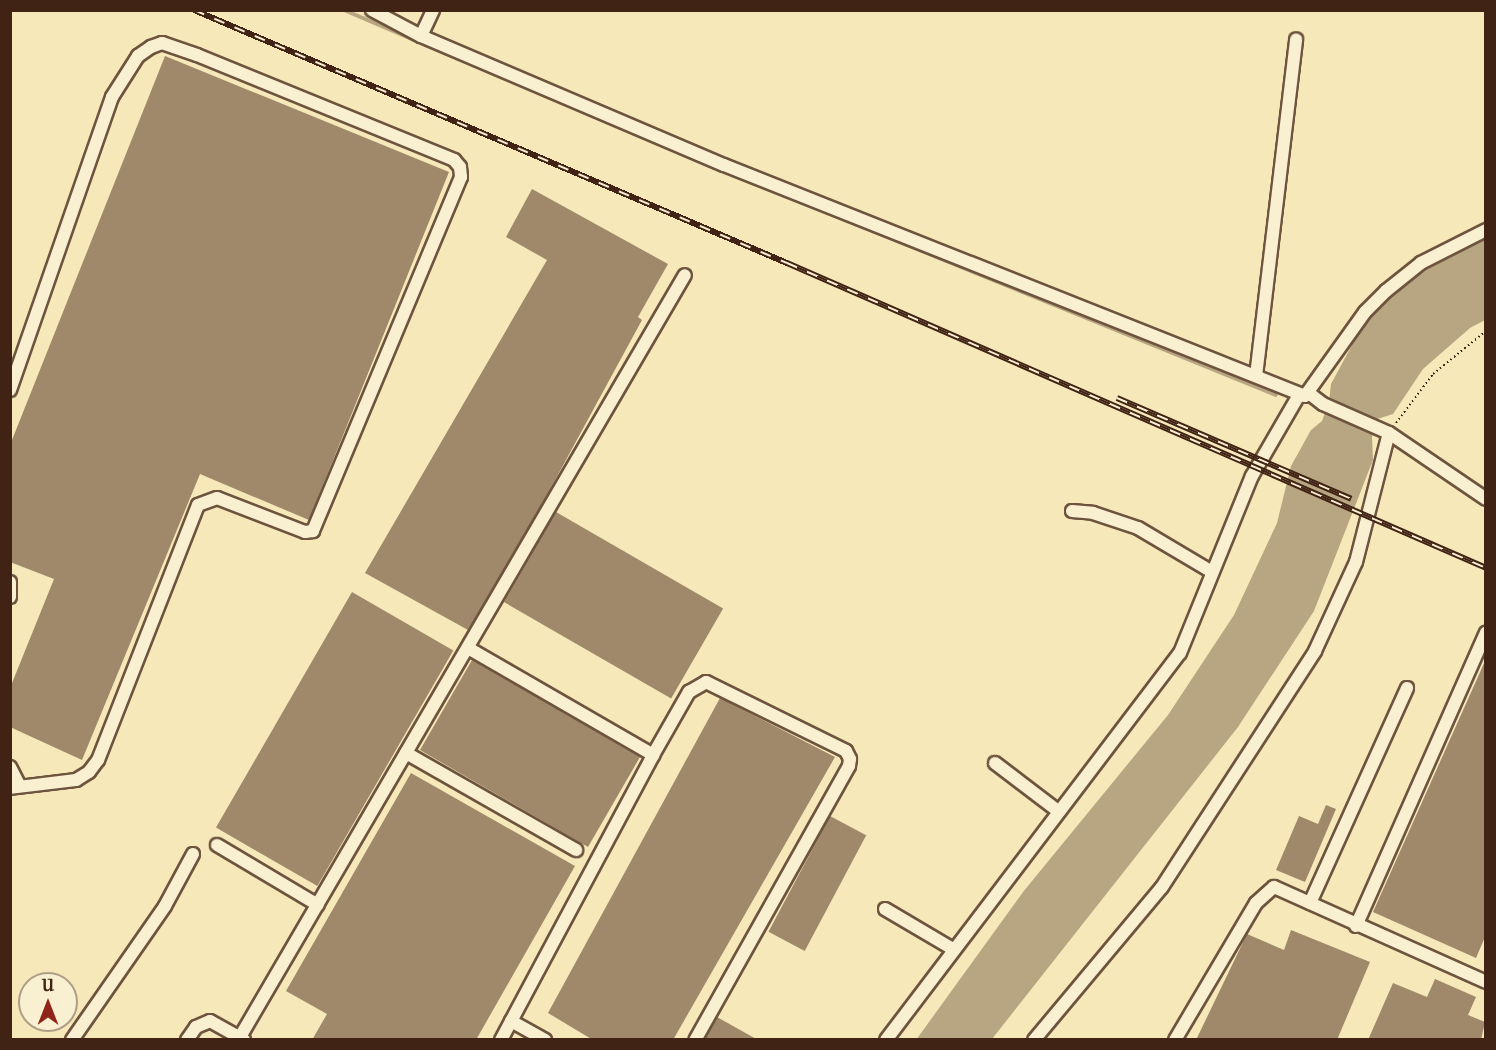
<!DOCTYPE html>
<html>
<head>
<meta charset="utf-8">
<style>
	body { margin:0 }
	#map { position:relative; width:1496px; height:1050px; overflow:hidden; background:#f6e8b9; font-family:"IM FELL French Canon",serif }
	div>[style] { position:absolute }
	.water>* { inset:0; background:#b8a581 }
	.stream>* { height:4px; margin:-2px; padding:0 2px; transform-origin:2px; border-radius:2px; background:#b8a581 }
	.building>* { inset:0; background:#9f896a; transform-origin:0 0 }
	.path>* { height:2px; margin-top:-1px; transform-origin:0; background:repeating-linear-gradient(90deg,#402315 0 1.5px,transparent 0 4.5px) }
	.roads { filter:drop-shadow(2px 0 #6e543e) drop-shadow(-2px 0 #6e543e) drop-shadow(0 2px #6e543e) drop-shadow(0 -2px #6e543e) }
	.minor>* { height:12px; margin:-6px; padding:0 6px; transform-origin:6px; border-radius:6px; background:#f9f0d2 }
	.rail>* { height:6px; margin-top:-3px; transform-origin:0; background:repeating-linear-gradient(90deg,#f9f0d2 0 11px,#402315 0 22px); box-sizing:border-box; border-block:2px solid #402315 }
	span { translate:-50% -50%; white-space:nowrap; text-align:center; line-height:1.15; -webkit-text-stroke:4.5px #f9f0d2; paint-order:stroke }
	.frame { position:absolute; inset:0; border:12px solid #402315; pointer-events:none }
	.north { position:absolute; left:18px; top:972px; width:60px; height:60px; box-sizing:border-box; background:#f9f0d2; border:2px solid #af9e86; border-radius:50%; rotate:0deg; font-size:16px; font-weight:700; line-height:24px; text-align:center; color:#402315 }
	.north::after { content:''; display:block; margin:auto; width:21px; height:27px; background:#8f2418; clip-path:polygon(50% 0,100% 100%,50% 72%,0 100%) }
</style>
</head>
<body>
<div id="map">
	<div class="water">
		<i style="clip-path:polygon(1485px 238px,1485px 320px,1470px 328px,1423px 369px,1393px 414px,1377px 419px,1372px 437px,1373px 460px,1314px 611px,1238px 727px,992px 1039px,916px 1040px,1023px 892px,1168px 715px,1234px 615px,1277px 523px,1291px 466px,1311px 430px,1322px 421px,1329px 402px,1331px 384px,1359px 332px,1396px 290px,1454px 252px)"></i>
	</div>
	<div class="stream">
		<i style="left:344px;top:10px;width:117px;rotate:23.1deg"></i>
		<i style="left:757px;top:184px;width:560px;rotate:22.12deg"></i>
	</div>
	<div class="building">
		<i style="clip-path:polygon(165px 56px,449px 172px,309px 520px,200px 474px,82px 760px,10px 727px,10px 688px,54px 579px,10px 562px,10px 445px)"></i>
		<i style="clip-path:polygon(532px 189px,668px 264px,638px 317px,642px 320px,542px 504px,468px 630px,365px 573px,547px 260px,506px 237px)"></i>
		<i style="left:556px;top:512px;width:193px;height:104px;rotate:30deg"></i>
		<i style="left:352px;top:592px;width:117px;height:272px;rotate:30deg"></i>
		<i style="left:472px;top:660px;width:194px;height:104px;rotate:30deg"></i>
		<i style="clip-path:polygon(1485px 661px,1485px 937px,1476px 958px,1373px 912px)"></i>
		<i style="clip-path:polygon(720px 698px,835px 757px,673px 1040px,593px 1040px,548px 1013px)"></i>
		<i style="clip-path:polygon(411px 773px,575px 866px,476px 1040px,312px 1040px,327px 1014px,286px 991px)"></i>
		<i style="clip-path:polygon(1326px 805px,1336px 809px,1305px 882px,1276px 870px,1299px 816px,1318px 824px)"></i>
		<i style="left:830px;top:816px;width:41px;height:131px;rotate:28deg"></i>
		<i style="clip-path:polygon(1291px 930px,1370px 962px,1337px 1040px,1196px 1040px,1247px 934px,1284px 950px)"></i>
		<i style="clip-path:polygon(1435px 979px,1476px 997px,1468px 1015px,1485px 1022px,1481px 1040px,1368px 1040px,1393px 983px,1427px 997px)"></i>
		<i style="clip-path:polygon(717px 1017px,758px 1040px,705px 1040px)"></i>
	</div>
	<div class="path">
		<i style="left:1396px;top:423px;width:61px;rotate:-52.9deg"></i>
		<i style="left:1433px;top:374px;width:68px;rotate:-39.1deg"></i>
	</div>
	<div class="roads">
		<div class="minor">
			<i style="left:372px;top:10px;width:55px;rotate:28deg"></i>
			<i style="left:421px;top:36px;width:329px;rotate:23.1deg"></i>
			<i style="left:724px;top:165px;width:625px;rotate:21.68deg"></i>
			<i style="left:1305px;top:396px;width:103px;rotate:-54.5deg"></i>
			<i style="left:1365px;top:312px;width:30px;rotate:-45deg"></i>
			<i style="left:1386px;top:291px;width:45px;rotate:-38.7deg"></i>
			<i style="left:1421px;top:263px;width:73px;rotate:-26.9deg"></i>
			<i style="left:421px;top:36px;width:29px;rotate:-65deg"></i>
			<i style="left:1256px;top:376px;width:339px;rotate:-83.2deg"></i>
			<i style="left:10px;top:390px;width:310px;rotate:-70.8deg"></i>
			<i style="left:112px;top:97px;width:49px;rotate:-57.6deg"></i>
			<i style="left:138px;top:56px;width:16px;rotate:-35deg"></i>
			<i style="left:151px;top:47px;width:12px;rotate:-20deg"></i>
			<i style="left:162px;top:43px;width:37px;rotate:19deg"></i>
			<i style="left:197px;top:55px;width:278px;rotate:22.2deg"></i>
			<i style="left:454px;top:160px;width:9px;rotate:49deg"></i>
			<i style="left:460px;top:167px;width:10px;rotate:84deg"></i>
			<i style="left:461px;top:177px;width:384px;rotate:112.7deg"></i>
			<i style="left:313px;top:531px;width:8px;rotate:173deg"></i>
			<i style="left:305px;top:532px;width:94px;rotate:-158.9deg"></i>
			<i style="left:217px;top:498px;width:20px;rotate:160deg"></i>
			<i style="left:198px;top:505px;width:274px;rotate:111.4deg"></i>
			<i style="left:98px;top:760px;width:15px;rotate:127deg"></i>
			<i style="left:89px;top:772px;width:15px;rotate:148deg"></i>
			<i style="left:76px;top:780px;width:66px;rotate:173.1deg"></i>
			<i style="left:1310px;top:394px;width:16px;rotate:38deg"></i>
			<i style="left:1323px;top:404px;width:72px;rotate:23.7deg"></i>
			<i style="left:1389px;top:433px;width:117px;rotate:34.2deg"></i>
			<i style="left:1072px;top:511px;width:21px;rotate:5deg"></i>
			<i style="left:1093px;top:513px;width:47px;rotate:18.4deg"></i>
			<i style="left:1138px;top:528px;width:86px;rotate:30.7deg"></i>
			<i style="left:10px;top:582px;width:15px;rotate:90deg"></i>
			<i style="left:468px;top:648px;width:214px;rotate:30deg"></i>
			<i style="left:406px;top:753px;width:196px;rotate:29.7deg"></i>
			<i style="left:995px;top:763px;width:79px;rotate:37.3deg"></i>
			<i style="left:10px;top:767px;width:20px;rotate:63deg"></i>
			<i style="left:217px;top:845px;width:117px;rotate:30.7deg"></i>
			<i style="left:1310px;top:903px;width:236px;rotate:-65.7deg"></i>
			<i style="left:885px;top:909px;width:79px;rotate:30.5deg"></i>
			<i style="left:1356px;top:926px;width:321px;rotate:-66.1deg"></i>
			<i style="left:511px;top:1021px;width:39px;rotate:29deg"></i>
			<i style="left:240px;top:1037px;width:882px;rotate:-59.72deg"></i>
			<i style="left:72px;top:1040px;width:163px;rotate:-55.2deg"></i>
			<i style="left:165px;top:906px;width:59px;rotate:-61.7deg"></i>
			<i style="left:187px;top:1040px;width:16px;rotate:-55deg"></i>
			<i style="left:196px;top:1027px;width:15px;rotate:-23deg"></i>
			<i style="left:210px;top:1021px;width:39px;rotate:29deg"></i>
			<i style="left:501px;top:1040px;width:323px;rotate:-61.9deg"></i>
			<i style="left:653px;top:755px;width:73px;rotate:-60.3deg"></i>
			<i style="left:689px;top:692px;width:20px;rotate:-30deg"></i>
			<i style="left:706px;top:682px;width:156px;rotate:26.2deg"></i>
			<i style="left:846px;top:751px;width:9px;rotate:63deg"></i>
			<i style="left:850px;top:759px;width:7px;rotate:98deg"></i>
			<i style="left:849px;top:766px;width:314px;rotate:119.3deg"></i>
			<i style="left:886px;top:1040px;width:486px;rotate:-52.8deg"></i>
			<i style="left:1180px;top:653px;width:191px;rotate:-67.9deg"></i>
			<i style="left:1252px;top:476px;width:94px;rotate:-59.9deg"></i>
			<i style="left:1034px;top:1040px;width:199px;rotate:-50.1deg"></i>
			<i style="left:1162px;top:887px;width:281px;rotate:-57deg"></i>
			<i style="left:1315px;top:651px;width:98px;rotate:-65.3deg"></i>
			<i style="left:1356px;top:562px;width:133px;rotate:-75.7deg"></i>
			<i style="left:1175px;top:1040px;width:159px;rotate:-59.4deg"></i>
			<i style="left:1256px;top:903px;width:24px;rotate:-42deg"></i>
			<i style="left:1274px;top:887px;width:232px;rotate:24.1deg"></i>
		</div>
	</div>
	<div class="rail">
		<i style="left:194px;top:10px;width:645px;rotate:23.11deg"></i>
		<i style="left:787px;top:263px;width:763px;rotate:23.57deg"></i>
		<i style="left:1117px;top:398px;width:255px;rotate:23.3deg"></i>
	</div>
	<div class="frame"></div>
	<div class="north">U</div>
</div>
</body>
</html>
